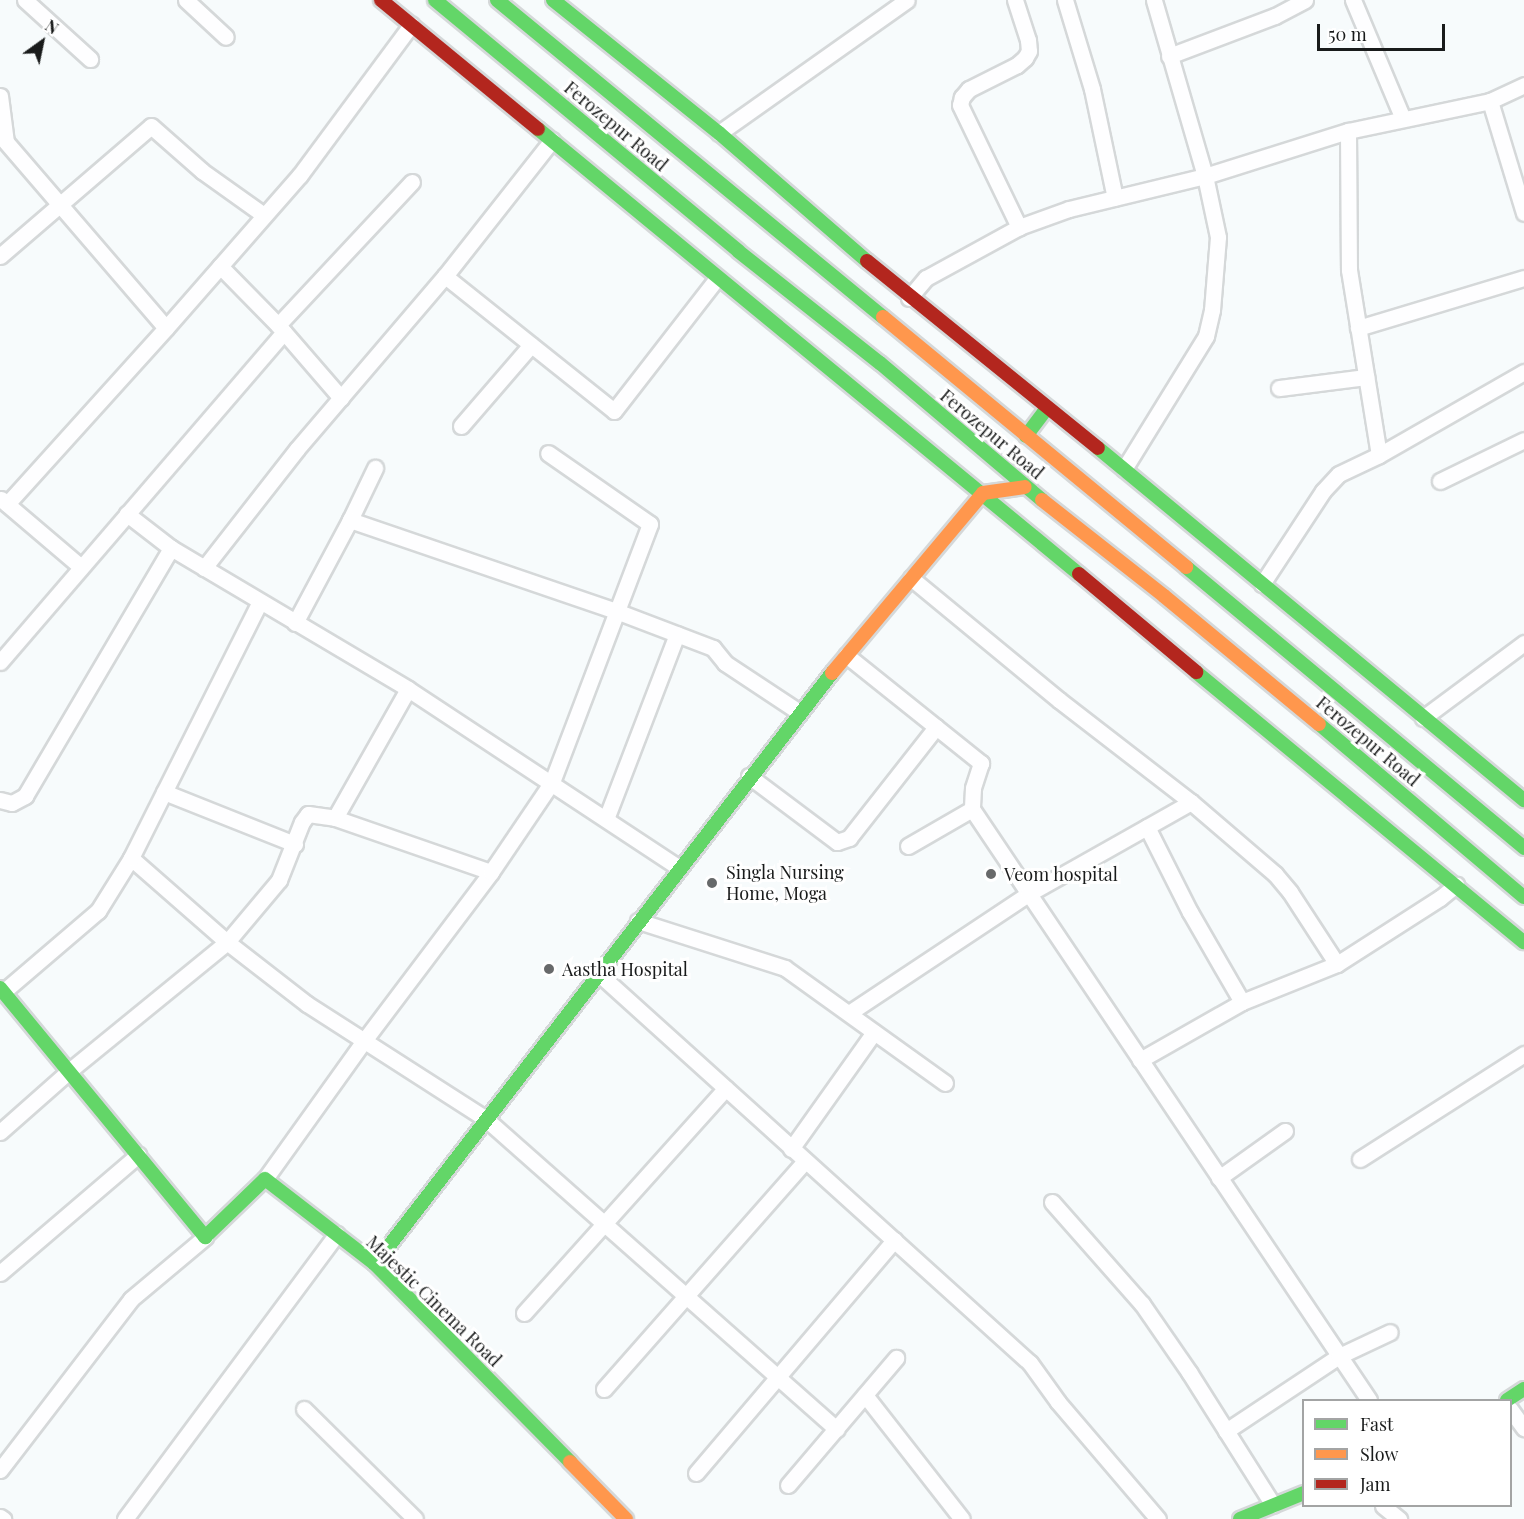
<!DOCTYPE html>
<html>
<head>
<meta charset="utf-8">
<style>
	body { margin:0 }
	#map { position:relative; width:1524px; height:1519px; overflow:hidden; background:#f7fbfc; font-family:"Playfair Display",serif }
	div>[style] { position:absolute }
	.roads { filter:drop-shadow(2px 0 #d5d8d9) drop-shadow(-2px 0 #d5d8d9) drop-shadow(0 2px #d5d8d9) drop-shadow(0 -2px #d5d8d9) }
	.street>* { height:15px; margin:-7.5px; padding:0 7.5px; transform-origin:7.5px; border-radius:7.5px; background:#fefeff }
	.fast>* { height:14px; margin:-7px; padding:0 7px; transform-origin:7px; border-radius:7px; background:#63d668 }
	.slow>* { height:14px; margin:-7px; padding:0 7px; transform-origin:7px; border-radius:7px; background:#ff974d }
	.jam>* { height:14px; margin:-7px; padding:0 7px; transform-origin:7px; border-radius:7px; background:#b3261e }
	.dots>* { width:16px; height:16px; translate:-50% -50%; box-sizing:border-box; border:3px solid #fff; border-radius:50% }
	span { translate:-50% -50%; white-space:nowrap; text-align:center; line-height:1.15; -webkit-text-stroke:6px #fff; paint-order:stroke }
	.street-label { font-size:18px; color:#191b1b }
	.poi-label { font-size:18px; color:#191b1b }
	.left { translate:0 -50%; text-align:left }
	.legend { position:absolute; left:1302px; top:1399px; width:210px; height:108px; box-sizing:border-box; background:#fff; border:2px solid #a3a4a4; margin:0; padding:8px 10px; list-style:none; font-size:18px; color:#191b1b }
	.legend li { display:flex; align-items:center; gap:12px; height:30px }
	.legend b { width:30px; border:2px solid #a3a4a4 }
	.north { position:absolute; left:12px; top:12px; width:60px; height:60px; -webkit-text-stroke:4px #fff; paint-order:stroke; rotate:33deg; font-size:16px; font-weight:700; line-height:24px; text-align:center; color:#191b1b }
	.north::after { content:''; display:block; margin:auto; width:21px; height:27px; background:#191b1b; clip-path:polygon(50% 0,100% 100%,50% 72%,0 100%) }
	.scale { position:absolute; left:1317px; top:24px; width:128px; height:27px; box-sizing:border-box; border:3px solid #191b1b; border-top:0; padding-left:8px; font-size:18px; line-height:21px; white-space:nowrap; color:#191b1b; -webkit-text-stroke:4px #fff; paint-order:stroke }
</style>
</head>
<body>
<div id="map">
	<div class="roads">
		<div class="street">
			<i style="left:25px;top:0;width:88px;rotate:42.2deg"></i>
			<i style="left:186px;top:0;width:54px;rotate:42.8deg"></i>
			<i style="left:1015px;top:0;width:42px;rotate:72deg"></i>
			<i style="left:1028px;top:40px;width:11px;rotate:85deg"></i>
			<i style="left:1029px;top:51px;width:8px;rotate:120deg"></i>
			<i style="left:1025px;top:58px;width:11px;rotate:139deg"></i>
			<i style="left:1017px;top:65px;width:54px;rotate:153.4deg"></i>
			<i style="left:969px;top:89px;width:11px;rotate:131deg"></i>
			<i style="left:962px;top:97px;width:8px;rotate:104deg"></i>
			<i style="left:960px;top:105px;width:136px;rotate:64.2deg"></i>
			<i style="left:1065px;top:0;width:93px;rotate:73.1deg"></i>
			<i style="left:1092px;top:89px;width:111px;rotate:78.1deg"></i>
			<i style="left:1353px;top:0;width:129px;rotate:67.2deg"></i>
			<i style="left:1169px;top:56px;width:113px;rotate:-20.7deg"></i>
			<i style="left:1275px;top:16px;width:34px;rotate:-28deg"></i>
			<i style="left:0;top:96px;width:46px;rotate:82.6deg"></i>
			<i style="left:6px;top:142px;width:245px;rotate:49.3deg"></i>
			<i style="left:166px;top:328px;width:203px;rotate:-48.8deg"></i>
			<i style="left:300px;top:175px;width:187px;rotate:-53.5deg"></i>
			<i style="left:1490px;top:101px;width:117px;rotate:73.1deg"></i>
			<i style="left:1348px;top:131px;width:139px;rotate:89.6deg"></i>
			<i style="left:1349px;top:270px;width:187px;rotate:80.8deg"></i>
			<i style="left:719px;top:133px;width:230px;rotate:-35.3deg"></i>
			<i style="left:0;top:256px;width:199px;rotate:-40.7deg"></i>
			<i style="left:151px;top:126px;width:68px;rotate:41.4deg"></i>
			<i style="left:202px;top:171px;width:76px;rotate:35.4deg"></i>
			<i style="left:220px;top:266px;width:83px;rotate:45.5deg"></i>
			<i style="left:445px;top:276px;width:173px;rotate:-51.8deg"></i>
			<i style="left:909px;top:298px;width:26px;rotate:-50deg"></i>
			<i style="left:926px;top:278px;width:106px;rotate:-28.7deg"></i>
			<i style="left:1019px;top:227px;width:53px;rotate:-19.8deg"></i>
			<i style="left:1069px;top:209px;width:140px;rotate:-13.6deg"></i>
			<i style="left:1205px;top:176px;width:150px;rotate:-17.5deg"></i>
			<i style="left:1348px;top:131px;width:145px;rotate:-11.9deg"></i>
			<i style="left:1490px;top:101px;width:38px;rotate:-25deg"></i>
			<i style="left:1358px;top:328px;width:173px;rotate:-16.8deg"></i>
			<i style="left:1279px;top:388px;width:88px;rotate:-7.2deg"></i>
			<i style="left:341px;top:398px;width:96px;rotate:-130.8deg"></i>
			<i style="left:278px;top:325px;width:196px;rotate:-46.9deg"></i>
			<i style="left:461px;top:426px;width:107px;rotate:-49.2deg"></i>
			<i style="left:1124px;top:469px;width:156px;rotate:-58.3deg"></i>
			<i style="left:1206px;top:336px;width:27px;rotate:-77deg"></i>
			<i style="left:1212px;top:310px;width:73px;rotate:-85.3deg"></i>
			<i style="left:1218px;top:237px;width:62px;rotate:-102deg"></i>
			<i style="left:1205px;top:176px;width:183px;rotate:-106.2deg"></i>
			<i style="left:1440px;top:481px;width:93px;rotate:-26deg"></i>
			<i style="left:1px;top:499px;width:105px;rotate:40.4deg"></i>
			<i style="left:7px;top:504px;width:237px;rotate:-47.9deg"></i>
			<i style="left:350px;top:520px;width:58px;rotate:-64.3deg"></i>
			<i style="left:171px;top:548px;width:276px;rotate:30.7deg"></i>
			<i style="left:408px;top:689px;width:325px;rotate:33.4deg"></i>
			<i style="left:204px;top:568px;width:151px;rotate:-52deg"></i>
			<i style="left:297px;top:449px;width:228px;rotate:-49.5deg"></i>
			<i style="left:445px;top:276px;width:216px;rotate:38.6deg"></i>
			<i style="left:614px;top:411px;width:168px;rotate:-52.2deg"></i>
			<i style="left:911px;top:578px;width:192px;rotate:39.5deg"></i>
			<i style="left:1059px;top:700px;width:167px;rotate:37.7deg"></i>
			<i style="left:1191px;top:802px;width:111px;rotate:40.6deg"></i>
			<i style="left:1275px;top:874px;width:23px;rotate:50deg"></i>
			<i style="left:1290px;top:892px;width:86px;rotate:56.9deg"></i>
			<i style="left:1262px;top:584px;width:111px;rotate:-56.7deg"></i>
			<i style="left:1323px;top:491px;width:23px;rotate:-47deg"></i>
			<i style="left:1339px;top:474px;width:44px;rotate:-25.4deg"></i>
			<i style="left:1379px;top:455px;width:167px;rotate:-29.8deg"></i>
			<i style="left:295px;top:623px;width:117px;rotate:-61.9deg"></i>
			<i style="left:350px;top:520px;width:281px;rotate:18.9deg"></i>
			<i style="left:616px;top:611px;width:104px;rotate:20.9deg"></i>
			<i style="left:713px;top:648px;width:19px;rotate:51deg"></i>
			<i style="left:725px;top:663px;width:89px;rotate:33.5deg"></i>
			<i style="left:0;top:662px;width:435px;rotate:-49.3deg"></i>
			<i style="left:1423px;top:718px;width:126px;rotate:-36.6deg"></i>
			<i style="left:936px;top:727px;width:58px;rotate:38.7deg"></i>
			<i style="left:981px;top:763px;width:26px;rotate:108deg"></i>
			<i style="left:973px;top:788px;width:21px;rotate:93deg"></i>
			<i style="left:972px;top:809px;width:712px;rotate:56.11deg"></i>
			<i style="left:749px;top:776px;width:110px;rotate:36.9deg"></i>
			<i style="left:837px;top:842px;width:13px;rotate:-18deg"></i>
			<i style="left:849px;top:838px;width:141px;rotate:-51.9deg"></i>
			<i style="left:936px;top:727px;width:115px;rotate:-141.3deg"></i>
			<i style="left:164px;top:792px;width:141px;rotate:21.7deg"></i>
			<i style="left:0;top:800px;width:12px;rotate:14deg"></i>
			<i style="left:12px;top:803px;width:15px;rotate:-28deg"></i>
			<i style="left:25px;top:796px;width:288px;rotate:-59.5deg"></i>
			<i style="left:171px;top:548px;width:56px;rotate:-142.3deg"></i>
			<i style="left:335px;top:818px;width:148px;rotate:-60.5deg"></i>
			<i style="left:606px;top:819px;width:198px;rotate:-69deg"></i>
			<i style="left:1147px;top:827px;width:95px;rotate:63.2deg"></i>
			<i style="left:1190px;top:912px;width:104px;rotate:60deg"></i>
			<i style="left:908px;top:846px;width:74px;rotate:-30deg"></i>
			<i style="left:131px;top:858px;width:128px;rotate:41.2deg"></i>
			<i style="left:227px;top:942px;width:101px;rotate:37.8deg"></i>
			<i style="left:307px;top:1004px;width:213px;rotate:32.7deg"></i>
			<i style="left:486px;top:1119px;width:468px;rotate:41.5deg"></i>
			<i style="left:638px;top:921px;width:154px;rotate:17.7deg"></i>
			<i style="left:785px;top:968px;width:197px;rotate:35.7deg"></i>
			<i style="left:598px;top:973px;width:582px;rotate:42.08deg"></i>
			<i style="left:1030px;top:1363px;width:48px;rotate:54.3deg"></i>
			<i style="left:1058px;top:1402px;width:154px;rotate:49.5deg"></i>
			<i style="left:3px;top:992px;width:125px;rotate:-40.5deg"></i>
			<i style="left:98px;top:911px;width:62px;rotate:-58.1deg"></i>
			<i style="left:131px;top:858px;width:287px;rotate:-63.3deg"></i>
			<i style="left:849px;top:1013px;width:215px;rotate:-33.6deg"></i>
			<i style="left:1028px;top:894px;width:187px;rotate:-29.4deg"></i>
			<i style="left:1140px;top:1060px;width:117px;rotate:-29.6deg"></i>
			<i style="left:1242px;top:1002px;width:102px;rotate:-21.8deg"></i>
			<i style="left:1337px;top:964px;width:122px;rotate:-32.7deg"></i>
			<i style="left:1440px;top:898px;width:21px;rotate:-39deg"></i>
			<i style="left:0;top:1132px;width:92px;rotate:-41.5deg"></i>
			<i style="left:69px;top:1071px;width:204px;rotate:-39.2deg"></i>
			<i style="left:227px;top:942px;width:81px;rotate:-50deg"></i>
			<i style="left:279px;top:880px;width:62px;rotate:-68.4deg"></i>
			<i style="left:302px;top:822px;width:10px;rotate:-53deg"></i>
			<i style="left:308px;top:814px;width:27px;rotate:8deg"></i>
			<i style="left:335px;top:818px;width:165px;rotate:19.1deg"></i>
			<i style="left:791px;top:1149px;width:143px;rotate:-54.6deg"></i>
			<i style="left:1360px;top:1159px;width:195px;rotate:-32.6deg"></i>
			<i style="left:1219px;top:1178px;width:81px;rotate:-35.5deg"></i>
			<i style="left:265px;top:1179px;width:168px;rotate:-54.4deg"></i>
			<i style="left:363px;top:1042px;width:213px;rotate:-53deg"></i>
			<i style="left:491px;top:872px;width:109px;rotate:-55.9deg"></i>
			<i style="left:552px;top:782px;width:276px;rotate:-69.2deg"></i>
			<i style="left:650px;top:524px;width:124px;rotate:-145.2deg"></i>
			<i style="left:1052px;top:1202px;width:136px;rotate:48.6deg"></i>
			<i style="left:1142px;top:1304px;width:83px;rotate:55.3deg"></i>
			<i style="left:1189px;top:1372px;width:157px;rotate:57.7deg"></i>
			<i style="left:0;top:1273px;width:182px;rotate:-40.5deg"></i>
			<i style="left:524px;top:1313px;width:302px;rotate:-48.1deg"></i>
			<i style="left:604px;top:1389px;width:304px;rotate:-48.6deg"></i>
			<i style="left:865px;top:1395px;width:157px;rotate:52deg"></i>
			<i style="left:304px;top:1409px;width:156px;rotate:44.7deg"></i>
			<i style="left:1510px;top:1409px;width:24px;rotate:54deg"></i>
			<i style="left:1226px;top:1431px;width:136px;rotate:-33.6deg"></i>
			<i style="left:1339px;top:1356px;width:56px;rotate:-25.2deg"></i>
			<i style="left:0;top:1470px;width:215px;rotate:-52.5deg"></i>
			<i style="left:131px;top:1299px;width:97px;rotate:-40deg"></i>
			<i style="left:696px;top:1473px;width:306px;rotate:-49.6deg"></i>
			<i style="left:788px;top:1485px;width:167px;rotate:-49.6deg"></i>
			<i style="left:1383px;top:1506px;width:21px;rotate:39deg"></i>
			<i style="left:0;top:1517px;width:4px;rotate:34deg"></i>
			<i style="left:125px;top:1519px;width:355px;rotate:-53.4deg"></i>
		</div>
		<div class="fast">
			<i style="left:435px;top:0;width:393px;rotate:39.6deg"></i>
			<i style="left:738px;top:251px;width:181px;rotate:38.3deg"></i>
			<i style="left:880px;top:363px;width:212px;rotate:40.2deg"></i>
			<i style="left:497px;top:0;width:499px;rotate:39.4deg"></i>
			<i style="left:553px;top:0;width:213px;rotate:38.7deg"></i>
			<i style="left:719px;top:133px;width:196px;rotate:40.9deg"></i>
			<i style="left:538px;top:129px;width:701px;rotate:39.44deg"></i>
			<i style="left:1026px;top:436px;width:35px;rotate:-53deg"></i>
			<i style="left:1098px;top:448px;width:553px;rotate:39.57deg"></i>
			<i style="left:1186px;top:567px;width:440px;rotate:39.7deg"></i>
			<i style="left:1196px;top:672px;width:425px;rotate:39.5deg"></i>
			<i style="left:1319px;top:724px;width:268px;rotate:40.2deg"></i>
			<i style="left:0;top:988px;width:323px;rotate:50.5deg"></i>
			<i style="left:205px;top:1237px;width:83px;rotate:-44deg"></i>
			<i style="left:265px;top:1179px;width:139px;rotate:37.7deg"></i>
			<i style="left:375px;top:1264px;width:278px;rotate:45.4deg"></i>
			<i style="left:375px;top:1264px;width:747px;rotate:-52.29deg"></i>
			<i style="left:1507px;top:1400px;width:20px;rotate:-33deg"></i>
			<i style="left:1240px;top:1519px;width:69px;rotate:-22.1deg"></i>
		</div>
		<div class="slow">
			<i style="left:883px;top:317px;width:393px;rotate:39.5deg"></i>
			<i style="left:1042px;top:500px;width:155px;rotate:38.2deg"></i>
			<i style="left:1164px;top:596px;width:201px;rotate:39.6deg"></i>
			<i style="left:832px;top:673px;width:235px;rotate:-50deg"></i>
			<i style="left:983px;top:493px;width:42px;rotate:-8.1deg"></i>
			<i style="left:570px;top:1462px;width:80px;rotate:45.5deg"></i>
		</div>
		<div class="jam">
			<i style="left:381px;top:0;width:203px;rotate:39.4deg"></i>
			<i style="left:867px;top:261px;width:297px;rotate:39deg"></i>
			<i style="left:1079px;top:574px;width:153px;rotate:39.9deg"></i>
		</div>
	</div>
	<div class="dots">
		<i style="left:991px;top:874px;background:#67696a"></i>
		<i style="left:712px;top:883px;background:#67696a"></i>
		<i style="left:549px;top:969px;background:#67696a"></i>
	</div>
	<div class="street-label">
		<span style="left:616px;top:126px;rotate:40deg">Ferozepur Road</span>
		<span style="left:992px;top:434px;rotate:40deg">Ferozepur Road</span>
		<span style="left:1368px;top:741px;rotate:40deg">Ferozepur Road</span>
		<span style="left:434px;top:1301px;rotate:44deg">Majestic Cinema Road</span>
	</div>
	<div class="poi-label">
		<span class="left" style="left:726px;top:883px">Singla Nursing<br>Home, Moga</span>
		<span class="left" style="left:1004px;top:874px">Veom hospital</span>
		<span class="left" style="left:562px;top:969px">Aastha Hospital</span>
	</div>
	<ul class="legend">
	<li><b style="height:8px;background:#63d668"></b>Fast</li>
	<li><b style="height:8px;background:#ff974d"></b>Slow</li>
	<li><b style="height:8px;background:#b3261e"></b>Jam</li>
	</ul>
	<div class="north">N</div>
	<div class="scale">50 m</div>
</div>
</body>
</html>
